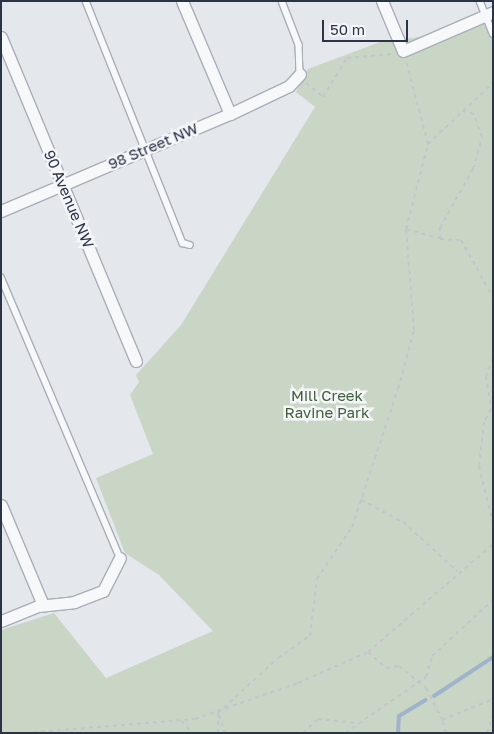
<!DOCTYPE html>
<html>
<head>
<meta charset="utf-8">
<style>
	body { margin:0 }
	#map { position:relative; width:494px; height:734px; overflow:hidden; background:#e4e7ec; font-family:"Golos Text",sans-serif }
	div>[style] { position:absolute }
	.green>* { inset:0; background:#c9d6c5 }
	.stream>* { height:4px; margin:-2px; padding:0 2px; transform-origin:2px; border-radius:2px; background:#9fb4cc }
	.path>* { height:2px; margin-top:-1px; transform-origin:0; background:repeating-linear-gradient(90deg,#c2c5cb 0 4px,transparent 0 8px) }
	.roads { filter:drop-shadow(1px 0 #a9aeb7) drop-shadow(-1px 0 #a9aeb7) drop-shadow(0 1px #a9aeb7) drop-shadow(0 -1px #a9aeb7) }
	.lane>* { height:5.5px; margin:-2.75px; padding:0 2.75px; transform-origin:2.75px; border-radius:2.75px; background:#f7f8fa }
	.street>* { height:11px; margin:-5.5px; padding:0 5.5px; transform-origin:5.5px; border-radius:5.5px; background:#f7f8fa }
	span { translate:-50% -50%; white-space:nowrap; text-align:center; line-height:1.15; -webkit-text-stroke:5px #f4f6f9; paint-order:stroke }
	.street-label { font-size:15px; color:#2b3445 }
	.park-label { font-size:15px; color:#3f6138 }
	.frame { position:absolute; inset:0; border:2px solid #2b3445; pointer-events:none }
	.scale { position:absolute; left:322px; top:20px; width:86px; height:22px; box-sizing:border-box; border:2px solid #2b3445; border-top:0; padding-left:6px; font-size:15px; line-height:18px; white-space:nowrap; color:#2b3445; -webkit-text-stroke:4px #f4f6f9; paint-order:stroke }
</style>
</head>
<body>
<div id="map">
	<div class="green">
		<i style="clip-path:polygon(493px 14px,493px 733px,1px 733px,1px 630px,54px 613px,106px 678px,213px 631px,159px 575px,125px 553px,96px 478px,153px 454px,130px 395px,139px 382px,136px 375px,181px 325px,315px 107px,296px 92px,308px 69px,380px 42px,419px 37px)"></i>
	</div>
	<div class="stream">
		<i style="left:434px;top:696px;width:71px;rotate:-33.5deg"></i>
		<i style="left:398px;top:733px;width:17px;rotate:-87deg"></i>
		<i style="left:399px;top:716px;width:31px;rotate:-31deg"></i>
	</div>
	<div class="path">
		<i style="left:306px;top:83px;width:22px;rotate:39deg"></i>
		<i style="left:323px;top:97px;width:46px;rotate:-58.4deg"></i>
		<i style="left:347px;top:58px;width:45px;rotate:-5.1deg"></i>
		<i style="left:428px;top:144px;width:89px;rotate:-43.2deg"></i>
		<i style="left:406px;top:229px;width:35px;rotate:16deg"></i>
		<i style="left:440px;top:239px;width:11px;rotate:-90deg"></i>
		<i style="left:440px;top:228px;width:68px;rotate:-60.8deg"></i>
		<i style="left:473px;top:169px;width:33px;rotate:-74deg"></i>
		<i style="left:482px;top:137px;width:24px;rotate:-109deg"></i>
		<i style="left:474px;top:114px;width:11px;rotate:-165deg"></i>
		<i style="left:440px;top:239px;width:21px;rotate:3deg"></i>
		<i style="left:461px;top:240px;width:65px;rotate:60.7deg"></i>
		<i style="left:493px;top:358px;width:19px;rotate:111deg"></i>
		<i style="left:486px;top:376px;width:33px;rotate:81deg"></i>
		<i style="left:491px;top:409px;width:15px;rotate:118deg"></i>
		<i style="left:484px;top:422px;width:44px;rotate:96.5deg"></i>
		<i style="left:479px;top:466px;width:60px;rotate:76.4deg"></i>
		<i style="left:361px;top:500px;width:47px;rotate:27.6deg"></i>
		<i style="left:403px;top:522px;width:73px;rotate:42.2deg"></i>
		<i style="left:368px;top:652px;width:24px;rotate:42deg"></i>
		<i style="left:386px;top:668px;width:13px;rotate:-9deg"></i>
		<i style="left:399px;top:666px;width:35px;rotate:39deg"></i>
		<i style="left:426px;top:688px;width:36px;rotate:63deg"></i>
		<i style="left:219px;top:715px;width:19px;rotate:72deg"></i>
		<i style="left:181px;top:721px;width:17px;rotate:45deg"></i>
		<i style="left:25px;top:733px;width:171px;rotate:-4.7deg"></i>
		<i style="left:195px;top:719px;width:109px;rotate:-19.3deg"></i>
		<i style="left:298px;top:683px;width:77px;rotate:-23.9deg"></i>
		<i style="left:368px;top:652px;width:165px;rotate:-40.8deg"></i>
		<i style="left:218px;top:733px;width:20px;rotate:-90deg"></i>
		<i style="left:218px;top:713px;width:81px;rotate:-42.5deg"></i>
		<i style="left:278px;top:658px;width:39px;rotate:-35deg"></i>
		<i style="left:310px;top:636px;width:57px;rotate:-83deg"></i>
		<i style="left:317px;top:579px;width:63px;rotate:-56.1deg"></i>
		<i style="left:352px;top:527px;width:145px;rotate:-71.6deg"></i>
		<i style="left:398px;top:389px;width:61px;rotate:-74.8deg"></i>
		<i style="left:414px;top:330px;width:101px;rotate:-94.5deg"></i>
		<i style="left:406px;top:229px;width:88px;rotate:-75.5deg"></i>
		<i style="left:428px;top:144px;width:86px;rotate:-104.8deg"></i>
		<i style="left:303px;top:733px;width:21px;rotate:-43deg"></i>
		<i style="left:318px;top:719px;width:37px;rotate:6deg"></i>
		<i style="left:345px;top:733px;width:98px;rotate:-34.7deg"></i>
		<i style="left:426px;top:677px;width:22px;rotate:-74deg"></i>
		<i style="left:432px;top:656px;width:83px;rotate:-42.6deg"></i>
		<i style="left:446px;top:733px;width:14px;rotate:-107deg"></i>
		<i style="left:442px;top:720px;width:55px;rotate:-22.4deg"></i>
		<i style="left:487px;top:733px;width:19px;rotate:-72deg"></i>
	</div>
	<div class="roads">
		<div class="lane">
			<i style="left:86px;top:1px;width:261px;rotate:68.2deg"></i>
			<i style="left:183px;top:243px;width:7px;rotate:16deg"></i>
			<i style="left:282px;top:1px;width:47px;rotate:68.9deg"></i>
			<i style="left:299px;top:45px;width:29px;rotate:88deg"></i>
			<i style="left:480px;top:1px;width:35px;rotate:68deg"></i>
			<i style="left:1px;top:277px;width:305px;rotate:67deg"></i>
		</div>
		<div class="street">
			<i style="left:182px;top:1px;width:123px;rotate:67deg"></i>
			<i style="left:382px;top:1px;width:54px;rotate:67.2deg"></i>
			<i style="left:403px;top:51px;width:98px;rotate:-23.4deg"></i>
			<i style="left:1px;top:37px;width:351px;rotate:67.4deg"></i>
			<i style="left:1px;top:211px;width:249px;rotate:-23deg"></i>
			<i style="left:230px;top:114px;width:65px;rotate:-25.4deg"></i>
			<i style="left:289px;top:86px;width:16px;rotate:-47deg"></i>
			<i style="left:1px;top:505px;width:108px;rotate:67.2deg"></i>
			<i style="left:1px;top:621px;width:40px;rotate:-22deg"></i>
			<i style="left:38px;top:606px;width:36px;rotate:-6deg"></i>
			<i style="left:74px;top:602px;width:31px;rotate:-21deg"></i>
			<i style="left:103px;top:591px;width:37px;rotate:-63deg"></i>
		</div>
	</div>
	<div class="street-label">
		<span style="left:153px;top:146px;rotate:-23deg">98 Street NW</span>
		<span style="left:69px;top:199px;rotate:67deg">90 Avenue NW</span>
	</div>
	<div class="park-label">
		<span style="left:327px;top:404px">Mill Creek<br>Ravine Park</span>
	</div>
	<div class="frame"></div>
	<div class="scale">50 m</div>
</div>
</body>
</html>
